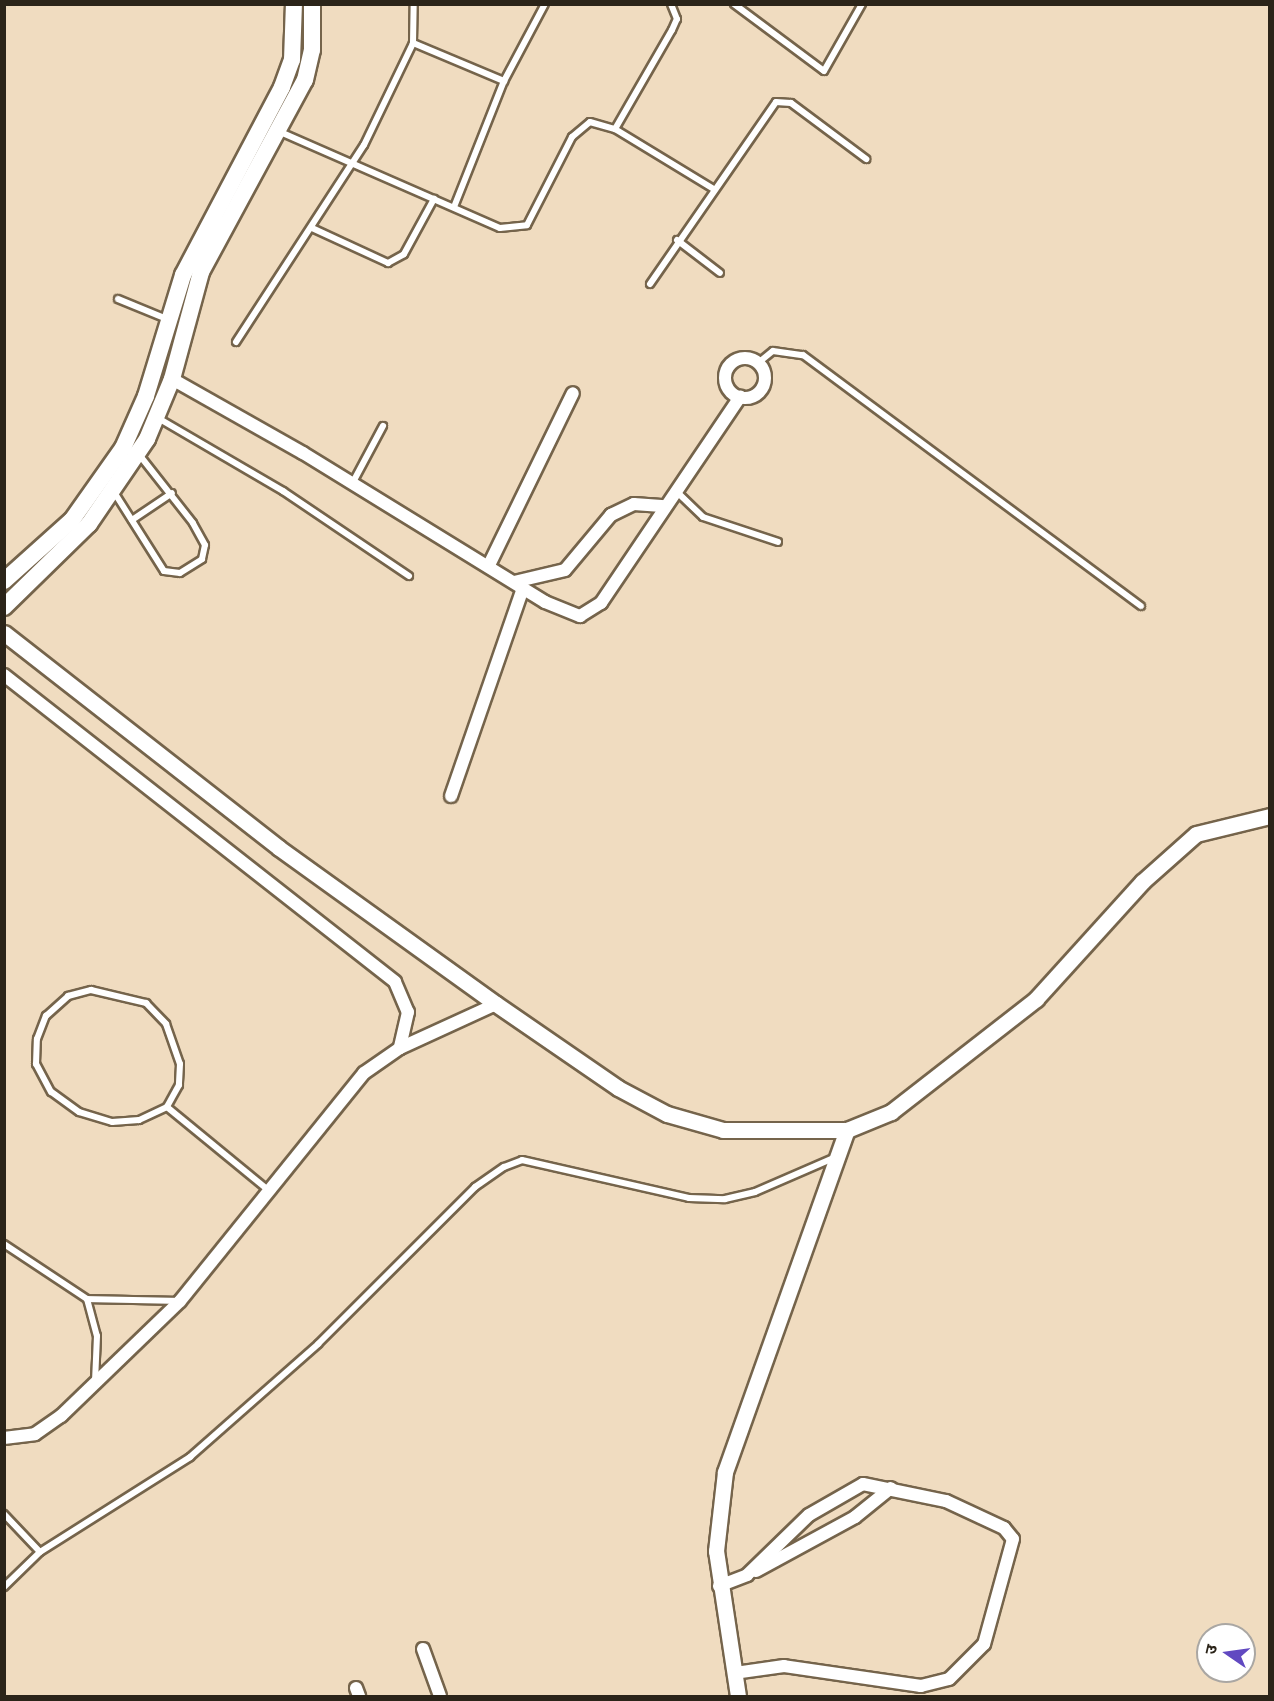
<!DOCTYPE html>
<html>
<head>
<meta charset="utf-8">
<style>
	body { margin:0 }
	#map { position:relative; width:1274px; height:1701px; overflow:hidden; background:#f0dcc0; font-family:"IBM Plex Sans","Noto Sans Devanagari",sans-serif }
	div>[style] { position:absolute }
	.roads { filter:drop-shadow(2px 0 #75644b) drop-shadow(-2px 0 #75644b) drop-shadow(0 2px #75644b) drop-shadow(0 -2px #75644b) }
	.service>* { height:6px; margin:-3px; padding:0 3px; transform-origin:3px; border-radius:3px; background:#fff }
	.minor>* { height:12px; margin:-6px; padding:0 6px; transform-origin:6px; border-radius:6px; background:#fff }
	.minor>.ring { margin:-6px; padding:0; box-sizing:content-box; background:none; border:12px solid #fff; border-radius:50% }
	.tertiary>* { height:15px; margin:-7.5px; padding:0 7.5px; transform-origin:7.5px; border-radius:7.5px; background:#fff }
	.secondary>* { height:16px; margin:-8px; padding:0 8px; transform-origin:8px; border-radius:8px; background:#fff }
	span { translate:-50% -50%; white-space:nowrap; text-align:center; line-height:1.15; -webkit-text-stroke:4.5px #fff; paint-order:stroke }
	.frame { position:absolute; inset:0; border:6px solid #2b2419; pointer-events:none }
	.north { position:absolute; left:1196px; top:1623px; width:60px; height:60px; box-sizing:border-box; background:#fff; border:2px solid #aaa7a3; border-radius:50%; rotate:283deg; font-size:16px; font-weight:700; line-height:24px; text-align:center; color:#2b2419 }
	.north::after { content:''; display:block; margin:auto; width:21px; height:27px; background:#6149c1; clip-path:polygon(50% 0,100% 100%,50% 72%,0 100%) }
</style>
</head>
<body>
<div id="map">
	<div class="roads">
		<div class="service">
			<i style="left:734px;top:4px;width:112px;rotate:36.7deg"></i>
			<i style="left:824px;top:71px;width:77px;rotate:-60.4deg"></i>
			<i style="left:413px;top:43px;width:99px;rotate:22.7deg"></i>
			<i style="left:615px;top:129px;width:114px;rotate:-60.1deg"></i>
			<i style="left:672px;top:30px;width:12px;rotate:-66deg"></i>
			<i style="left:677px;top:19px;width:16px;rotate:-112deg"></i>
			<i style="left:278px;top:131px;width:242px;rotate:23.6deg"></i>
			<i style="left:500px;top:228px;width:27px;rotate:-6deg"></i>
			<i style="left:527px;top:225px;width:99px;rotate:-62.9deg"></i>
			<i style="left:572px;top:137px;width:23px;rotate:-40deg"></i>
			<i style="left:590px;top:122px;width:26px;rotate:16deg"></i>
			<i style="left:615px;top:129px;width:114px;rotate:31.3deg"></i>
			<i style="left:454px;top:207px;width:136px;rotate:-68.4deg"></i>
			<i style="left:504px;top:81px;width:87px;rotate:-62deg"></i>
			<i style="left:312px;top:228px;width:84px;rotate:24.7deg"></i>
			<i style="left:388px;top:263px;width:18px;rotate:-29deg"></i>
			<i style="left:404px;top:254px;width:63px;rotate:-61.4deg"></i>
			<i style="left:677px;top:240px;width:54px;rotate:37.5deg"></i>
			<i style="left:650px;top:284px;width:221px;rotate:-55.3deg"></i>
			<i style="left:776px;top:102px;width:15px;rotate:4deg"></i>
			<i style="left:791px;top:103px;width:94px;rotate:36.7deg"></i>
			<i style="left:118px;top:299px;width:53px;rotate:22.2deg"></i>
			<i style="left:236px;top:342px;width:235px;rotate:-57deg"></i>
			<i style="left:364px;top:145px;width:113px;rotate:-64.3deg"></i>
			<i style="left:413px;top:43px;width:39px;rotate:-89deg"></i>
			<i style="left:758px;top:363px;width:19px;rotate:-39deg"></i>
			<i style="left:773px;top:351px;width:30px;rotate:8deg"></i>
			<i style="left:803px;top:355px;width:421px;rotate:36.6deg"></i>
			<i style="left:158px;top:418px;width:145px;rotate:30.3deg"></i>
			<i style="left:283px;top:491px;width:152px;rotate:34deg"></i>
			<i style="left:352px;top:484px;width:66px;rotate:-61.9deg"></i>
			<i style="left:676px;top:491px;width:37px;rotate:44deg"></i>
			<i style="left:703px;top:517px;width:79px;rotate:18.4deg"></i>
			<i style="left:114px;top:492px;width:93px;rotate:57.7deg"></i>
			<i style="left:164px;top:571px;width:16px;rotate:7deg"></i>
			<i style="left:180px;top:573px;width:26px;rotate:-32deg"></i>
			<i style="left:202px;top:559px;width:14px;rotate:-78deg"></i>
			<i style="left:205px;top:545px;width:25px;rotate:-119deg"></i>
			<i style="left:193px;top:523px;width:89px;rotate:-128.2deg"></i>
			<i style="left:132px;top:520px;width:48px;rotate:-34deg"></i>
			<i style="left:91px;top:990px;width:57px;rotate:13.3deg"></i>
			<i style="left:146px;top:1003px;width:29px;rotate:46deg"></i>
			<i style="left:166px;top:1024px;width:42px;rotate:70.7deg"></i>
			<i style="left:180px;top:1064px;width:21px;rotate:93deg"></i>
			<i style="left:179px;top:1085px;width:25px;rotate:119deg"></i>
			<i style="left:167px;top:1107px;width:31px;rotate:155deg"></i>
			<i style="left:139px;top:1120px;width:27px;rotate:176deg"></i>
			<i style="left:112px;top:1122px;width:34px;rotate:-163deg"></i>
			<i style="left:79px;top:1112px;width:34px;rotate:-144deg"></i>
			<i style="left:51px;top:1092px;width:32px;rotate:-118deg"></i>
			<i style="left:36px;top:1064px;width:25px;rotate:-88deg"></i>
			<i style="left:37px;top:1039px;width:25px;rotate:-69deg"></i>
			<i style="left:46px;top:1016px;width:30px;rotate:-42deg"></i>
			<i style="left:68px;top:996px;width:24px;rotate:-15deg"></i>
			<i style="left:167px;top:1107px;width:131px;rotate:39.4deg"></i>
			<i style="left:4px;top:1244px;width:100px;rotate:33.5deg"></i>
			<i style="left:87px;top:1299px;width:38px;rotate:75deg"></i>
			<i style="left:97px;top:1336px;width:45px;rotate:92.5deg"></i>
			<i style="left:87px;top:1299px;width:92px;rotate:1.2deg"></i>
			<i style="left:4px;top:1514px;width:52px;rotate:46.5deg"></i>
			<i style="left:4px;top:1587px;width:50px;rotate:-44.2deg"></i>
			<i style="left:40px;top:1552px;width:178px;rotate:-32.3deg"></i>
			<i style="left:190px;top:1457px;width:171px;rotate:-41.4deg"></i>
			<i style="left:318px;top:1344px;width:222px;rotate:-45deg"></i>
			<i style="left:475px;top:1187px;width:35px;rotate:-35deg"></i>
			<i style="left:504px;top:1167px;width:19px;rotate:-21deg"></i>
			<i style="left:522px;top:1160px;width:171px;rotate:12.8deg"></i>
			<i style="left:689px;top:1198px;width:36px;rotate:2deg"></i>
			<i style="left:725px;top:1199px;width:31px;rotate:-13deg"></i>
			<i style="left:755px;top:1192px;width:88px;rotate:-23.4deg"></i>
		</div>
		<div class="minor">
			<i class="ring" style="left:725px;top:358px;width:28px;height:28px"></i>
			<i style="left:172px;top:379px;width:150px;rotate:29.5deg"></i>
			<i style="left:303px;top:453px;width:284px;rotate:31.6deg"></i>
			<i style="left:545px;top:602px;width:38px;rotate:22deg"></i>
			<i style="left:580px;top:616px;width:25px;rotate:-32deg"></i>
			<i style="left:601px;top:603px;width:249px;rotate:-56deg"></i>
			<i style="left:489px;top:565px;width:191px;rotate:-64deg"></i>
			<i style="left:514px;top:582px;width:52px;rotate:-13.2deg"></i>
			<i style="left:565px;top:570px;width:72px;rotate:-50.1deg"></i>
			<i style="left:611px;top:515px;width:25px;rotate:-26deg"></i>
			<i style="left:634px;top:504px;width:31px;rotate:4deg"></i>
			<i style="left:4px;top:675px;width:497px;rotate:38.1deg"></i>
			<i style="left:395px;top:982px;width:33px;rotate:67deg"></i>
			<i style="left:408px;top:1012px;width:37px;rotate:103deg"></i>
			<i style="left:451px;top:796px;width:220px;rotate:-70.9deg"></i>
			<i style="left:4px;top:1438px;width:31px;rotate:-7deg"></i>
			<i style="left:35px;top:1434px;width:32px;rotate:-35deg"></i>
			<i style="left:61px;top:1416px;width:165px;rotate:-44deg"></i>
			<i style="left:180px;top:1301px;width:293px;rotate:-51.1deg"></i>
			<i style="left:364px;top:1073px;width:44px;rotate:-34.8deg"></i>
			<i style="left:400px;top:1048px;width:106px;rotate:-24.6deg"></i>
			<i style="left:756px;top:1571px;width:113px;rotate:-28.6deg"></i>
			<i style="left:855px;top:1517px;width:46px;rotate:-38.9deg"></i>
			<i style="left:719px;top:1586px;width:30px;rotate:-21deg"></i>
			<i style="left:747px;top:1575px;width:86px;rotate:-44.1deg"></i>
			<i style="left:809px;top:1515px;width:62px;rotate:-29.9deg"></i>
			<i style="left:863px;top:1484px;width:85px;rotate:11.6deg"></i>
			<i style="left:946px;top:1501px;width:64px;rotate:25deg"></i>
			<i style="left:1004px;top:1528px;width:14px;rotate:51deg"></i>
			<i style="left:1013px;top:1539px;width:109px;rotate:105.4deg"></i>
			<i style="left:984px;top:1644px;width:49px;rotate:135deg"></i>
			<i style="left:949px;top:1679px;width:29px;rotate:166deg"></i>
			<i style="left:921px;top:1686px;width:138px;rotate:-171.7deg"></i>
			<i style="left:784px;top:1666px;width:49px;rotate:171.9deg"></i>
			<i style="left:423px;top:1649px;width:50px;rotate:70.1deg"></i>
			<i style="left:356px;top:1688px;width:9px;rotate:69deg"></i>
		</div>
		<div class="tertiary">
			<i style="left:4px;top:633px;width:349px;rotate:38deg"></i>
			<i style="left:279px;top:848px;width:267px;rotate:35.7deg"></i>
			<i style="left:496px;top:1004px;width:148px;rotate:34.5deg"></i>
			<i style="left:618px;top:1088px;width:55px;rotate:28deg"></i>
			<i style="left:667px;top:1114px;width:58px;rotate:15.9deg"></i>
			<i style="left:723px;top:1130px;width:124px"></i>
			<i style="left:847px;top:1130px;width:48px;rotate:-22.2deg"></i>
			<i style="left:891px;top:1112px;width:184px;rotate:-37.9deg"></i>
			<i style="left:1036px;top:999px;width:158px;rotate:-47.8deg"></i>
			<i style="left:1142px;top:882px;width:72px;rotate:-41.6deg"></i>
			<i style="left:1196px;top:834px;width:76px;rotate:-13.7deg"></i>
			<i style="left:738px;top:1696px;width:147px;rotate:-98.6deg"></i>
			<i style="left:716px;top:1551px;width:80px;rotate:-83.5deg"></i>
			<i style="left:725px;top:1472px;width:363px;rotate:-70.4deg"></i>
		</div>
		<div class="secondary">
			<i style="left:4px;top:581px;width:91px;rotate:-41.9deg"></i>
			<i style="left:72px;top:520px;width:88px;rotate:-54.7deg"></i>
			<i style="left:123px;top:448px;width:57px;rotate:-66.1deg"></i>
			<i style="left:146px;top:396px;width:127px;rotate:-73deg"></i>
			<i style="left:183px;top:275px;width:212px;rotate:-62.2deg"></i>
			<i style="left:282px;top:87px;width:29px;rotate:-70deg"></i>
			<i style="left:292px;top:60px;width:56px;rotate:-88deg"></i>
			<i style="left:4px;top:607px;width:119px;rotate:-44.3deg"></i>
			<i style="left:89px;top:524px;width:103px;rotate:-55.7deg"></i>
			<i style="left:147px;top:439px;width:65px;rotate:-67.4deg"></i>
			<i style="left:172px;top:379px;width:111px;rotate:-74.8deg"></i>
			<i style="left:201px;top:272px;width:218px;rotate:-61.6deg"></i>
			<i style="left:305px;top:80px;width:31px;rotate:-77deg"></i>
			<i style="left:312px;top:50px;width:46px;rotate:-90deg"></i>
		</div>
	</div>
	<div class="frame"></div>
	<div class="north">उ</div>
</div>
</body>
</html>
